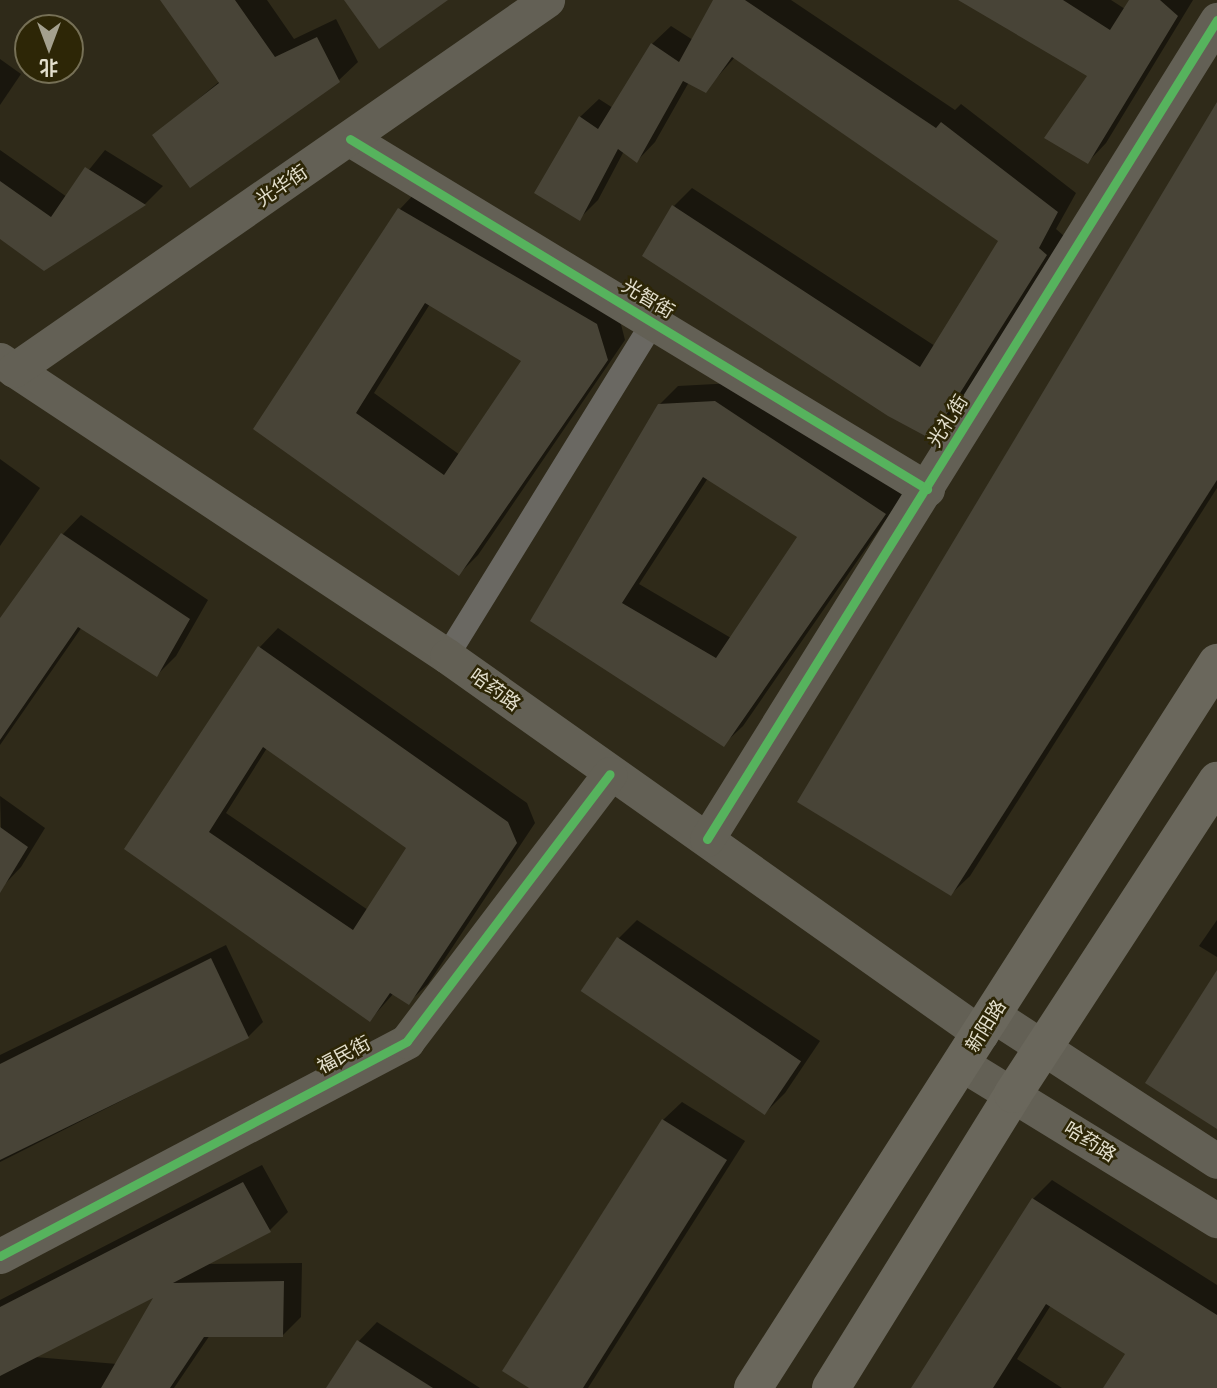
<!DOCTYPE html>
<html>
<head>
<meta charset="utf-8">
<style>
	body { margin:0 }
	#map { position:relative; width:1217px; height:1388px; overflow:hidden; background:#2f2a19; font-family:"PT Sans","Noto Sans SC",sans-serif }
	div>[style] { position:absolute }
	.shadow>* { inset:0; background:#0007 }
	.building>* { inset:0; background:#484437; transform-origin:0 0 }
	.street>* { height:24px; margin:-12px; padding:0 12px; transform-origin:12px; border-radius:12px; background:#6a6862 }
	.secondary>* { height:35px; margin:-17.5px; padding:0 17.5px; transform-origin:17.5px; border-radius:17.5px; background:#636055 }
	.primary>* { height:38px; margin:-19px; padding:0 19px; transform-origin:19px; border-radius:19px; background:#6a675c }
	.cycleway>* { height:9px; margin:-4.5px; padding:0 4.5px; transform-origin:4.5px; border-radius:4.5px; background:#56b35d }
	span { translate:-50% -50%; white-space:nowrap; text-align:center; line-height:1.15; -webkit-text-stroke:5px #2d2606; paint-order:stroke }
	.street-label { font-size:19px; color:#e3dfcd }
	.north { position:absolute; left:14px; top:14px; width:70px; height:70px; box-sizing:border-box; background:#2d2606; border:2px solid #767056; border-radius:50%; rotate:180deg; font-size:19px; font-weight:700; line-height:28px; text-align:center; color:#e3dfcd }
	.north::after { content:''; display:block; margin:auto; width:24px; height:32px; background:#a4a08e; clip-path:polygon(50% 0,100% 100%,50% 72%,0 100%) }
</style>
</head>
<body>
<div id="map">
	<div class="shadow">
		<i style="clip-path:polygon(162px 0,267px 0,294px 39px,336px 19px,358px 62px,339px 80px,191px 185px,154px 136px,220px 81px)"></i>
		<i style="clip-path:polygon(715px 0,791px 0,955px 110px,961px 104px,1076px 193px,1056px 229px,1064px 236px,950px 418px,931px 437px,674px 206px,692px 188px,935px 346px,1001px 240px,735px 57px,705px 91px,689px 82px,655px 142px,637px 161px,624px 151px,598px 200px,579px 219px,580px 117px,599px 99px,613px 108px,652px 44px,671px 26px,693px 40px)"></i>
		<i style="clip-path:polygon(962px 0,1111px 0,1125px 9px,1131px 0,1193px 0,1106px 143px,1088px 162px,1089px 75px)"></i>
		<i style="clip-path:polygon(0 59px,21px 74px,0 105px)"></i>
		<i style="clip-path:polygon(1217px 105px,1217px 488px,970px 876px,951px 894px)"></i>
		<i style="clip-path:polygon(0 150px,67px 197px,105px 150px,163px 186px,145px 204px,44px 268px,0 237px)"></i>
		<i style="clip-path:polygon(evenodd,418px 190px,616px 305px,625px 340px,478px 555px,459px 574px,255px 428px,400px 209px,418px 190px,430px 304px,524px 361px,460px 455px,374px 393px,430px 304px)"></i>
		<i style="clip-path:polygon(evenodd,734px 383px,903px 495px,743px 726px,724px 744px,532px 620px,659px 405px,678px 386px,734px 383px,708px 478px,800px 536px,731px 638px,639px 584px,708px 478px)"></i>
		<i style="clip-path:polygon(0 459px,40px 488px,0 546px)"></i>
		<i style="clip-path:polygon(81px 515px,208px 600px,176px 656px,157px 675px,82px 627px,0 745px,0 622px,63px 534px)"></i>
		<i style="clip-path:polygon(evenodd,278px 628px,527px 803px,535px 823px,428px 984px,409px 1002px,394px 993px,370px 1020px,126px 849px,260px 647px,278px 628px,267px 748px,408px 848px,368px 910px,226px 813px,267px 748px)"></i>
		<i style="clip-path:polygon(0 796px,45px 828px,21px 867px,3px 886px)"></i>
		<i style="clip-path:polygon(637px 920px,820px 1041px,785px 1093px,766px 1112px,618px 939px)"></i>
		<i style="clip-path:polygon(1217px 920px,1217px 957px,1199px 946px)"></i>
		<i style="clip-path:polygon(226px 945px,263px 1022px,248px 1037px,0 1162px,0 1055px)"></i>
		<i style="clip-path:polygon(682px 1102px,745px 1141px,588px 1388px,533px 1388px,663px 1120px)"></i>
		<i style="clip-path:polygon(evenodd,262px 1165px,288px 1212px,270px 1230px,204px 1264px,302px 1263px,301px 1317px,283px 1335px,210px 1335px,174px 1388px,0 1388px,0 1300px,262px 1165px,157px 1294px,117px 1364px,35px 1357px,157px 1294px)"></i>
		<i style="clip-path:polygon(1052px 1180px,1217px 1285px,1217px 1388px,1106px 1388px,1127px 1353px,1051px 1305px,1017px 1359px,1062px 1388px,913px 1388px,1033px 1199px)"></i>
		<i style="clip-path:polygon(377px 1322px,480px 1388px,328px 1388px,359px 1341px)"></i>
	</div>
	<div class="building">
		<i style="clip-path:polygon(160px 0,235px 0,275px 57px,317px 37px,340px 82px,190px 188px,152px 135px,219px 83px)"></i>
		<i style="clip-path:polygon(344px 0,448px 0,379px 49px)"></i>
		<i style="clip-path:polygon(713px 0,745px 0,936px 128px,941px 122px,1058px 212px,1039px 248px,1047px 255px,931px 439px,888px 416px,642px 256px,672px 205px,920px 367px,998px 241px,732px 57px,706px 93px,683px 81px,637px 163px,618px 149px,580px 221px,534px 193px,579px 116px,598px 129px,651px 43px,679px 62px)"></i>
		<i style="clip-path:polygon(958px 0,1063px 0,1110px 30px,1129px 0,1160px 0,1178px 16px,1088px 164px,1044px 138px,1087px 76px)"></i>
		<i style="clip-path:polygon(1217px 102px,1217px 480px,951px 896px,797px 802px)"></i>
		<i style="clip-path:polygon(85px 167px,146px 205px,44px 271px,0 239px,0 181px,51px 217px)"></i>
		<i style="clip-path:polygon(evenodd,398px 208px,597px 324px,608px 360px,459px 576px,253px 429px,398px 208px,425px 303px,521px 361px,444px 475px,356px 413px,425px 303px)"></i>
		<i style="clip-path:polygon(evenodd,715px 401px,886px 514px,724px 747px,530px 621px,658px 404px,715px 401px,703px 477px,797px 537px,716px 658px,622px 603px,703px 477px)"></i>
		<i style="clip-path:polygon(61px 533px,190px 619px,157px 677px,78px 627px,0 740px,0 618px)"></i>
		<i style="clip-path:polygon(evenodd,258px 646px,508px 822px,517px 843px,409px 1005px,390px 993px,370px 1022px,124px 849px,258px 646px,263px 747px,406px 848px,353px 930px,209px 832px,263px 747px)"></i>
		<i style="clip-path:polygon(0 827px,28px 847px,0 893px)"></i>
		<i style="left:617px;top:937px;width:222px;height:65px;rotate:34deg"></i>
		<i style="clip-path:polygon(211px 958px,249px 1038px,0 1160px,0 1064px)"></i>
		<i style="clip-path:polygon(1217px 970px,1217px 1129px,1145px 1083px)"></i>
		<i style="clip-path:polygon(662px 1119px,727px 1160px,583px 1388px,529px 1388px,502px 1371px)"></i>
		<i style="clip-path:polygon(243px 1182px,271px 1232px,173px 1283px,284px 1281px,283px 1337px,204px 1337px,170px 1388px,101px 1388px,153px 1298px,0 1376px,0 1307px)"></i>
		<i style="clip-path:polygon(1032px 1198px,1217px 1315px,1217px 1388px,1103px 1388px,1125px 1354px,1046px 1304px,993px 1388px,911px 1388px)"></i>
		<i style="clip-path:polygon(357px 1340px,433px 1388px,326px 1388px)"></i>
	</div>
	<div class="street">
		<i style="left:447px;top:656px;width:392px;rotate:-58.3deg"></i>
	</div>
	<div class="secondary">
		<i style="left:350px;top:139px;width:675px;rotate:31.24deg"></i>
		<i style="left:0;top:360px;width:536px;rotate:33.51deg"></i>
		<i style="left:447px;top:656px;width:654px;rotate:35.29deg"></i>
		<i style="left:14px;top:370px;width:649px;rotate:-34.77deg"></i>
		<i style="left:707px;top:839px;width:965px;rotate:-58.09deg"></i>
		<i style="left:993px;top:1015px;width:267px;rotate:33.1deg"></i>
		<i style="left:962px;top:1064px;width:299px;rotate:31.5deg"></i>
		<i style="left:0;top:1256px;width:460px;rotate:-27.8deg"></i>
		<i style="left:407px;top:1041px;width:335px;rotate:-52.8deg"></i>
	</div>
	<div class="primary">
		<i style="left:753px;top:1388px;width:861px;rotate:-57.38deg"></i>
		<i style="left:831px;top:1388px;width:346px;rotate:-58.2deg"></i>
		<i style="left:1013px;top:1094px;width:374px;rotate:-56.9deg"></i>
	</div>
	<div class="cycleway">
		<i style="left:350px;top:139px;width:675px;rotate:31.24deg"></i>
		<i style="left:707px;top:839px;width:965px;rotate:-58.09deg"></i>
		<i style="left:0;top:1256px;width:460px;rotate:-27.8deg"></i>
		<i style="left:407px;top:1041px;width:335px;rotate:-52.8deg"></i>
	</div>
	<div class="street-label">
		<span style="left:282px;top:186px;rotate:-34deg">光华街</span>
		<span style="left:648px;top:299px;rotate:31deg">光智街</span>
		<span style="left:948px;top:421px;rotate:-58deg">光礼街</span>
		<span style="left:495px;top:690px;rotate:36deg">哈药路</span>
		<span style="left:986px;top:1026px;rotate:-58deg">新阳路</span>
		<span style="left:344px;top:1055px;rotate:-28deg">福民街</span>
		<span style="left:1090px;top:1142px;rotate:32deg">哈药路</span>
	</div>
	<div class="north">北</div>
</div>
</body>
</html>
